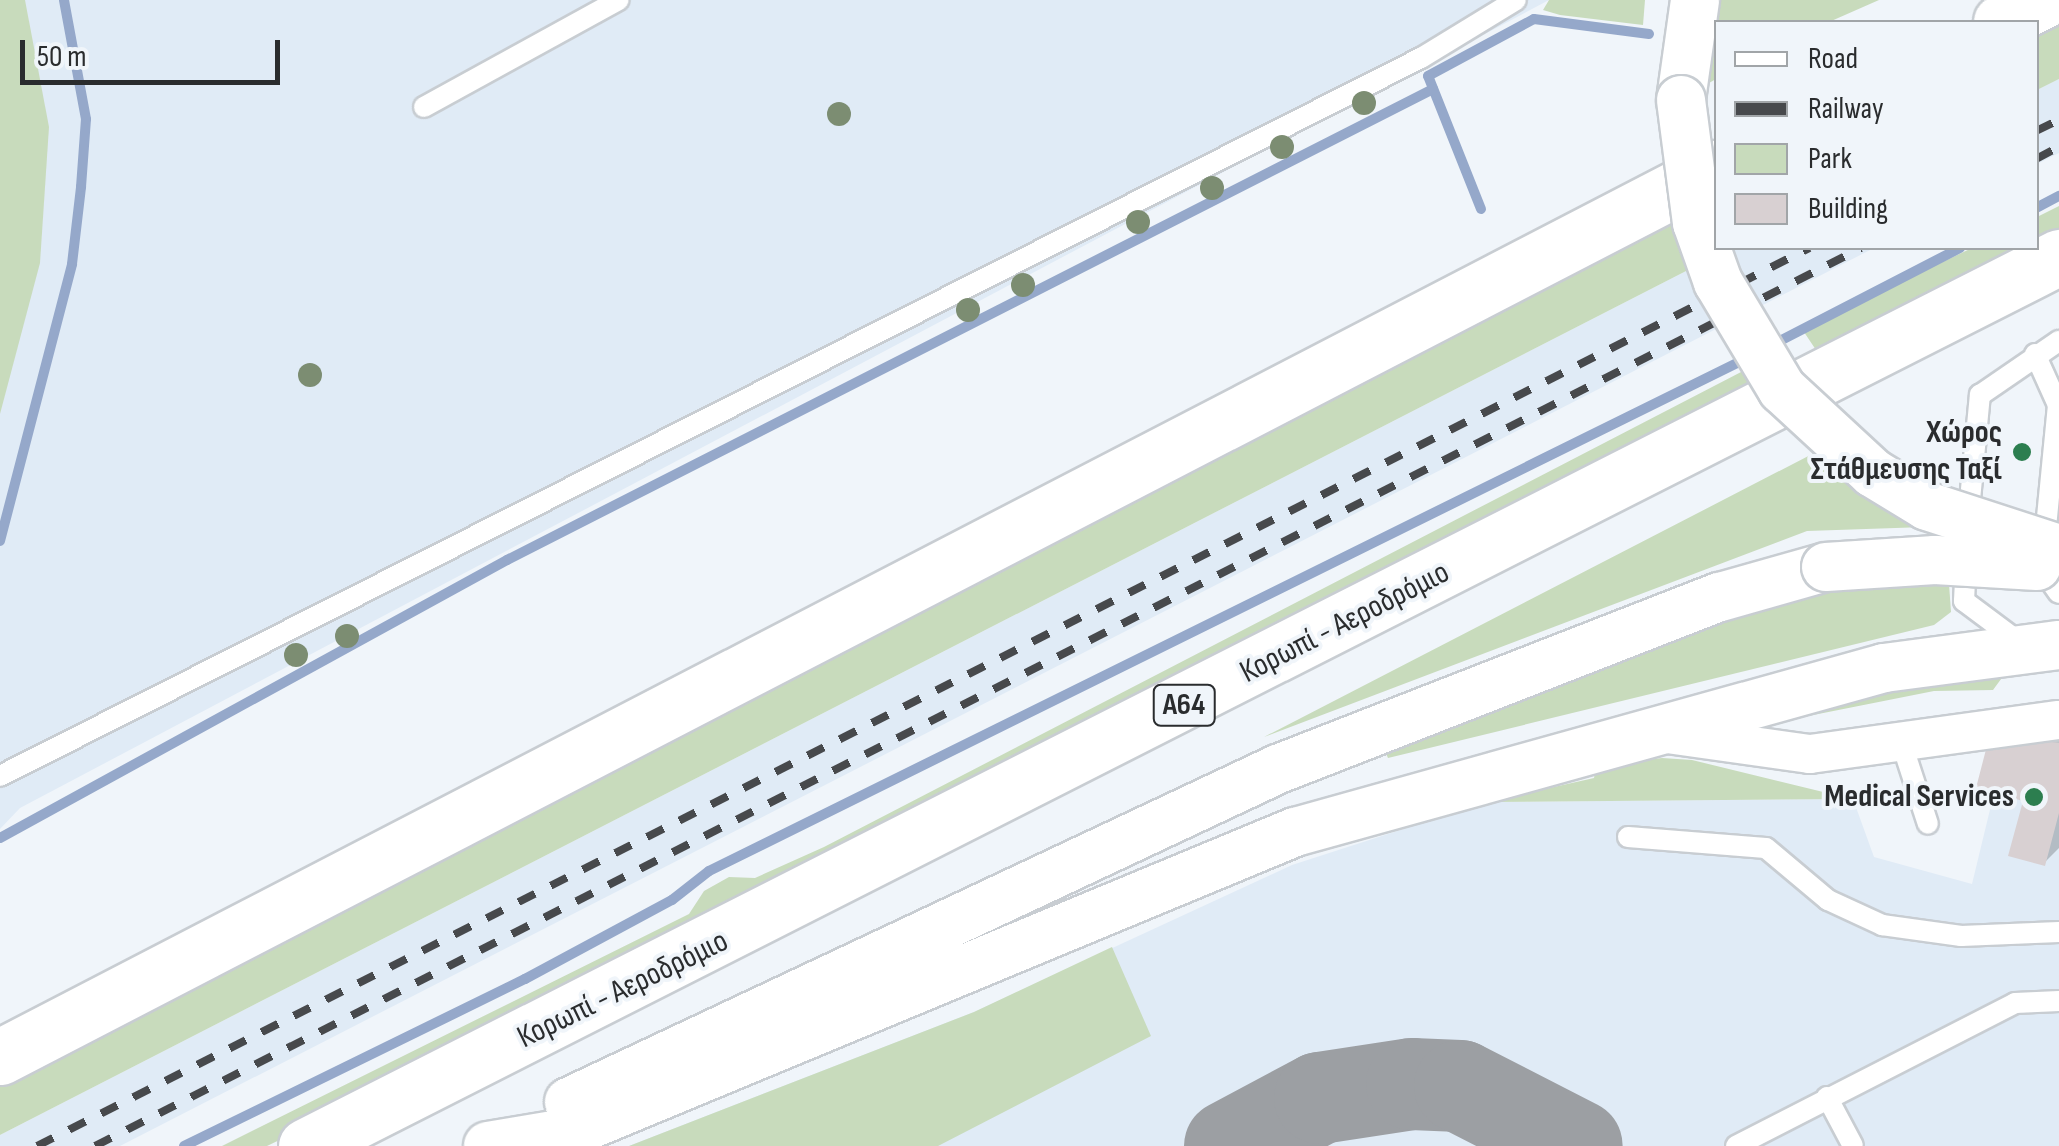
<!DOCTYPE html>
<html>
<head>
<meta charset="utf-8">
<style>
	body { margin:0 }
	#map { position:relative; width:2059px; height:1146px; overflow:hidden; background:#f0f5fa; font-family:"Sofia Sans Condensed",sans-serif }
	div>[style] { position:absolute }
	.built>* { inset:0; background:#e0ebf6 }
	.green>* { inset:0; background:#c8dbbc }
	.shadow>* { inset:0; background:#0003 }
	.stream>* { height:10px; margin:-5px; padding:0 5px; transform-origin:5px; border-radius:5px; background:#95a8ca }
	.taxiway>* { height:92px; margin:-46px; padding:0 46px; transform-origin:46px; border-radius:46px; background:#9c9fa3 }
	.building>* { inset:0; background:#d8d0d2 }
	.roads { filter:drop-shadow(2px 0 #c8cdd2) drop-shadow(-2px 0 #c8cdd2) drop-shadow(0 2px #c8cdd2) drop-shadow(0 -2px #c8cdd2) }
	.service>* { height:20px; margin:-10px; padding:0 10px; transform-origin:10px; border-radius:10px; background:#fff }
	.minor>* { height:38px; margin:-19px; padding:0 19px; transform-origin:19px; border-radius:19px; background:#fff }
	.tertiary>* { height:48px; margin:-24px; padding:0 24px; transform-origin:24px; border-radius:24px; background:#fff }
	.motorway>* { height:55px; margin:-27.5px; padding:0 27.5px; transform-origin:27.5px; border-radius:27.5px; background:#fff }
	.rail>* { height:8px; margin-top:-4px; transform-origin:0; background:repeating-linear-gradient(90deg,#47494c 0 18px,transparent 0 36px) }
	.bridges { filter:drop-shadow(2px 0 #c8cdd2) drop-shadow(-2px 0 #c8cdd2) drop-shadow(0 2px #c8cdd2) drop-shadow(0 -2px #c8cdd2) }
	.tertiary-bridge>* { height:48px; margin:-24px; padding:0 24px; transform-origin:24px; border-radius:24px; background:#fff }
	.trees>* { width:24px; height:24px; margin:-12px; border-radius:50%; background:#7c8d72 }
	.dots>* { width:28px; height:28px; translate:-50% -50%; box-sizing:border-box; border:5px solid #f0f5fa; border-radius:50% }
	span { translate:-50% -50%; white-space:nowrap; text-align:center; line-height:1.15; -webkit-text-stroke:8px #f0f5fa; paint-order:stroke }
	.shield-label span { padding:2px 8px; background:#f0f5fa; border:2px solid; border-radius:8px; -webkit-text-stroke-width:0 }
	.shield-label { font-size:30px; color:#2a2c2e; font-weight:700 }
	.poi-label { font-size:32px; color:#2a2c2e; font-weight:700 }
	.right { translate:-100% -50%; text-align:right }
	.street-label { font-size:32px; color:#2a2c2e }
	.legend { position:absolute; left:1714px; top:20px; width:325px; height:230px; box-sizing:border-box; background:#f0f5fa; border:2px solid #a1a5a8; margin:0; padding:12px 18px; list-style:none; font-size:30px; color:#2a2c2e }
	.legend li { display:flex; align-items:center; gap:20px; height:50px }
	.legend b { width:50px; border:2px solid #a1a5a8 }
	.scale { position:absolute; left:20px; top:40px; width:260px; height:45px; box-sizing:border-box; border:5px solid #2a2c2e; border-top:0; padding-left:12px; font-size:30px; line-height:35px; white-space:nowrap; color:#2a2c2e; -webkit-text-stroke:8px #f0f5fa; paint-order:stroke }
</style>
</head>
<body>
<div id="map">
	<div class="built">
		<i style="clip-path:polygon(0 0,1549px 0,20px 808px,0 829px)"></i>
		<i style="clip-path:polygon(2059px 79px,2059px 153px,2037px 164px,2037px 90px)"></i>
		<i style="clip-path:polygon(1731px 248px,1874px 248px,120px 1146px,0 1146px,0 1135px)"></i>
		<i style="clip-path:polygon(1994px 793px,2059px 810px,2059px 1146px,629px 1146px,974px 1012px,1292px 865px,1487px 802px,1853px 799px,1874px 857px,1972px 884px)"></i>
	</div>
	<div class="green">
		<i style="clip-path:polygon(0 0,25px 0,49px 127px,40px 263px,0 414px)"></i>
		<i style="clip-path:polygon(1549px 0,1645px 0,1643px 25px,1560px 15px,1543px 10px)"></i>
		<i style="clip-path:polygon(1715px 0,1879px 0,1829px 22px,1716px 22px,1716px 79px,1709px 83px)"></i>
		<i style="clip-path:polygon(2059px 23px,2059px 79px,2037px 90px,2036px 35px)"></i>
		<i style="clip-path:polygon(1716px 202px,1716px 248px,1731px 248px,0 1135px,0 1083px)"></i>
		<i style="clip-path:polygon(2059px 206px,2059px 239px,1820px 356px,1802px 329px,1972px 248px,2036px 248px,2037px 217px)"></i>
		<i style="clip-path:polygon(1743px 371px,1760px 391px,319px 1121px,267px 1146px,222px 1146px,689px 914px,704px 891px,729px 877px,755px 878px,824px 847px)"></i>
		<i style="clip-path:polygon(1818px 451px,1925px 527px,1807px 531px,1264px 737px)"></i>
		<i style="clip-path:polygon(1949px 584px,1951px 612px,1934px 625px,1388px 758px,1379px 738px,1798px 587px)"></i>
		<i style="clip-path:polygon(2004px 675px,1993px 690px,1934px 691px,1738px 730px,1846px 690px)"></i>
		<i style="clip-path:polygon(1662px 758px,1692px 760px,1852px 799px,1487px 802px,1594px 778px,1596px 766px)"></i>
		<i style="clip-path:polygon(1112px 947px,1151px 1036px,938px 1146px,629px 1146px,974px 1012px)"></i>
	</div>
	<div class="shadow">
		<i style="clip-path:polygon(2017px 711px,2059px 718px,2059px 848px,2044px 863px)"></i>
	</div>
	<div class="stream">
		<i style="left:2036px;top:208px;width:26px;rotate:-28deg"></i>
		<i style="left:1481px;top:209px;width:143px;rotate:-111.7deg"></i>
		<i style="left:1428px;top:76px;width:120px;rotate:-28.3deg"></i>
		<i style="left:1534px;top:19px;width:116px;rotate:7.4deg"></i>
		<i style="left:1770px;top:346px;width:214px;rotate:-27.3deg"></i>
		<i style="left:0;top:541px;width:286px;rotate:-75.4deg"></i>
		<i style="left:72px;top:264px;width:78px;rotate:-83.3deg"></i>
		<i style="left:81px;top:187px;width:68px;rotate:-85.8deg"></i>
		<i style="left:86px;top:119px;width:121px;rotate:-100.5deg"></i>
		<i style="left:0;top:838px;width:578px;rotate:-28.74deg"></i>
		<i style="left:507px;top:560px;width:1039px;rotate:-26.96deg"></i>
		<i style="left:184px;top:1146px;width:380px;rotate:-26.1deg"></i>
		<i style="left:525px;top:979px;width:167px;rotate:-28.3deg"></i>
		<i style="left:672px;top:900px;width:47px;rotate:-38.1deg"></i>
		<i style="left:709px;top:871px;width:1162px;rotate:-26.3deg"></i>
	</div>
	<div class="taxiway">
		<i style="left:1230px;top:1146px;width:102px;rotate:-28.1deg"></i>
		<i style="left:1320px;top:1098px;width:93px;rotate:-8.7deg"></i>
		<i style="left:1412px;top:1084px;width:48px;rotate:2.4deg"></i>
		<i style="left:1460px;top:1086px;width:131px;rotate:27.1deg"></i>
	</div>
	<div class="building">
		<i style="clip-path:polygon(1990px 734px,2059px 743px,2059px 813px,2045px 866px,2008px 856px,2023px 801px,1976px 788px)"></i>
	</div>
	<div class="roads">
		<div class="service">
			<i style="left:424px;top:107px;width:222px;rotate:-28.8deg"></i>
			<i style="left:2035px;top:354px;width:56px;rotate:65.7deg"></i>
			<i style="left:2058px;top:405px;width:165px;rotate:95.6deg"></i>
			<i style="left:2042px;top:569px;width:29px;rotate:55deg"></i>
			<i style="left:1968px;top:521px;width:127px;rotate:-84.6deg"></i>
			<i style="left:1980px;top:395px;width:96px;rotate:-34.4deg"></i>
			<i style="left:1966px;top:560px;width:41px;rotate:92.8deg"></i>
			<i style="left:1964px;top:601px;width:69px;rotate:36.7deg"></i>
			<i style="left:1900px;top:738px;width:90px;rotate:72deg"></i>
			<i style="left:0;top:776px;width:1592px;rotate:-26.81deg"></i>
			<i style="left:1421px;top:58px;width:111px;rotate:-31.4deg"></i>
			<i style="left:1628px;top:837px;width:138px;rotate:4.6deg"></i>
			<i style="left:1766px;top:848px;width:81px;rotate:40deg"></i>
			<i style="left:1828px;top:900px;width:60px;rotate:24.8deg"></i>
			<i style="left:1882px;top:925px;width:80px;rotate:7.9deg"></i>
			<i style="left:1961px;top:936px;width:98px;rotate:-2.3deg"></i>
			<i style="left:1827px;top:1097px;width:55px;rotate:62deg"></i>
			<i style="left:1736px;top:1146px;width:314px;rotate:-27.1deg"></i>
			<i style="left:2015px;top:1003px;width:44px;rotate:-2.6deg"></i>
		</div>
		<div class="minor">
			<i style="left:1660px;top:733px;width:151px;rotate:8deg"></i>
			<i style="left:1810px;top:754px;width:251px;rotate:-7.8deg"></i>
		</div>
		<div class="tertiary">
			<i style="left:1681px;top:100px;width:101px;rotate:-82deg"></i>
			<i style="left:569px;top:1102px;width:783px;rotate:-25.16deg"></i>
			<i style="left:1278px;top:769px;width:474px;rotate:-21.3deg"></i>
			<i style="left:1720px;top:597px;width:110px;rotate:-15.8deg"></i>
			<i style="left:488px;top:1146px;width:85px;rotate:-9.5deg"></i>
			<i style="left:572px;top:1132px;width:783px;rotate:-22.54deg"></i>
			<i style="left:1295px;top:832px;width:611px;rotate:-15.56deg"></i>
			<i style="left:1884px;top:668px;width:177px;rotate:-7.5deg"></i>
		</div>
		<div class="motorway">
			<i style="left:2001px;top:22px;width:48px;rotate:-27.1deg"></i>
			<i style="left:0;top:1057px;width:1933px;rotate:-27.39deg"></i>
			<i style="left:306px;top:1146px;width:1966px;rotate:-26.89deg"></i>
		</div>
	</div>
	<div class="rail">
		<i style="left:2036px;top:131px;width:25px;rotate:-26deg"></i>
		<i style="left:2036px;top:159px;width:26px;rotate:-28deg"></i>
		<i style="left:37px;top:1146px;width:1987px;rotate:-26.87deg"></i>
		<i style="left:95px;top:1146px;width:1981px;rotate:-26.95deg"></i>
	</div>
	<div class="bridges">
		<div class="tertiary-bridge">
			<i style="left:1681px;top:100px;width:124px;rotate:82.6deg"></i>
			<i style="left:1697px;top:223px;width:63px;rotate:70.4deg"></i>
			<i style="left:1718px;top:282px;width:125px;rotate:59.1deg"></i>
			<i style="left:1782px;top:389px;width:124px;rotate:42.7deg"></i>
			<i style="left:1873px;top:473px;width:63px;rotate:31.4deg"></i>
			<i style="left:1927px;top:506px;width:139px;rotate:18deg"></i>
			<i style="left:1826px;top:567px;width:109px;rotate:-3.7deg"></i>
			<i style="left:1935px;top:560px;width:102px;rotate:3.4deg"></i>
		</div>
	</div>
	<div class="trees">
		<i style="left:1364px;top:103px"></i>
		<i style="left:839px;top:114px"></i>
		<i style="left:1282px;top:147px"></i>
		<i style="left:1212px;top:188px"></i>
		<i style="left:1138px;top:222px"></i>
		<i style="left:1023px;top:285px"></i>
		<i style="left:968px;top:310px"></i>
		<i style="left:310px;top:375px"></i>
		<i style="left:347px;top:636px"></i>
		<i style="left:296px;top:655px"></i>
	</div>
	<div class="dots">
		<i style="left:2022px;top:452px;background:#2c7e4f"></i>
		<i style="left:2034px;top:797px;background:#2c7e4f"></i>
	</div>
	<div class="shield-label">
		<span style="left:1184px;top:705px">Α64</span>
	</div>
	<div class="poi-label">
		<span class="right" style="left:2002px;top:452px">Χώρος<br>Στάθμευσης Ταξί</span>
		<span class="right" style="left:2014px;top:797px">Medical Services</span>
	</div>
	<div class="street-label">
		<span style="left:1345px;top:623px;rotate:-27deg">Κορωπί - Αεροδρόμιο</span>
		<span style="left:623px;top:990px;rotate:-26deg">Κορωπί - Αεροδρόμιο</span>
	</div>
	<ul class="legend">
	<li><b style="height:12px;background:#fff"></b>Road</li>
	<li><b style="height:12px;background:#47494c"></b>Railway</li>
	<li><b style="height:28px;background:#c8dbbc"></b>Park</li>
	<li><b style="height:28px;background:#d8d0d2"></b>Building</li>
	</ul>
	<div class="scale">50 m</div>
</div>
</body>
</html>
